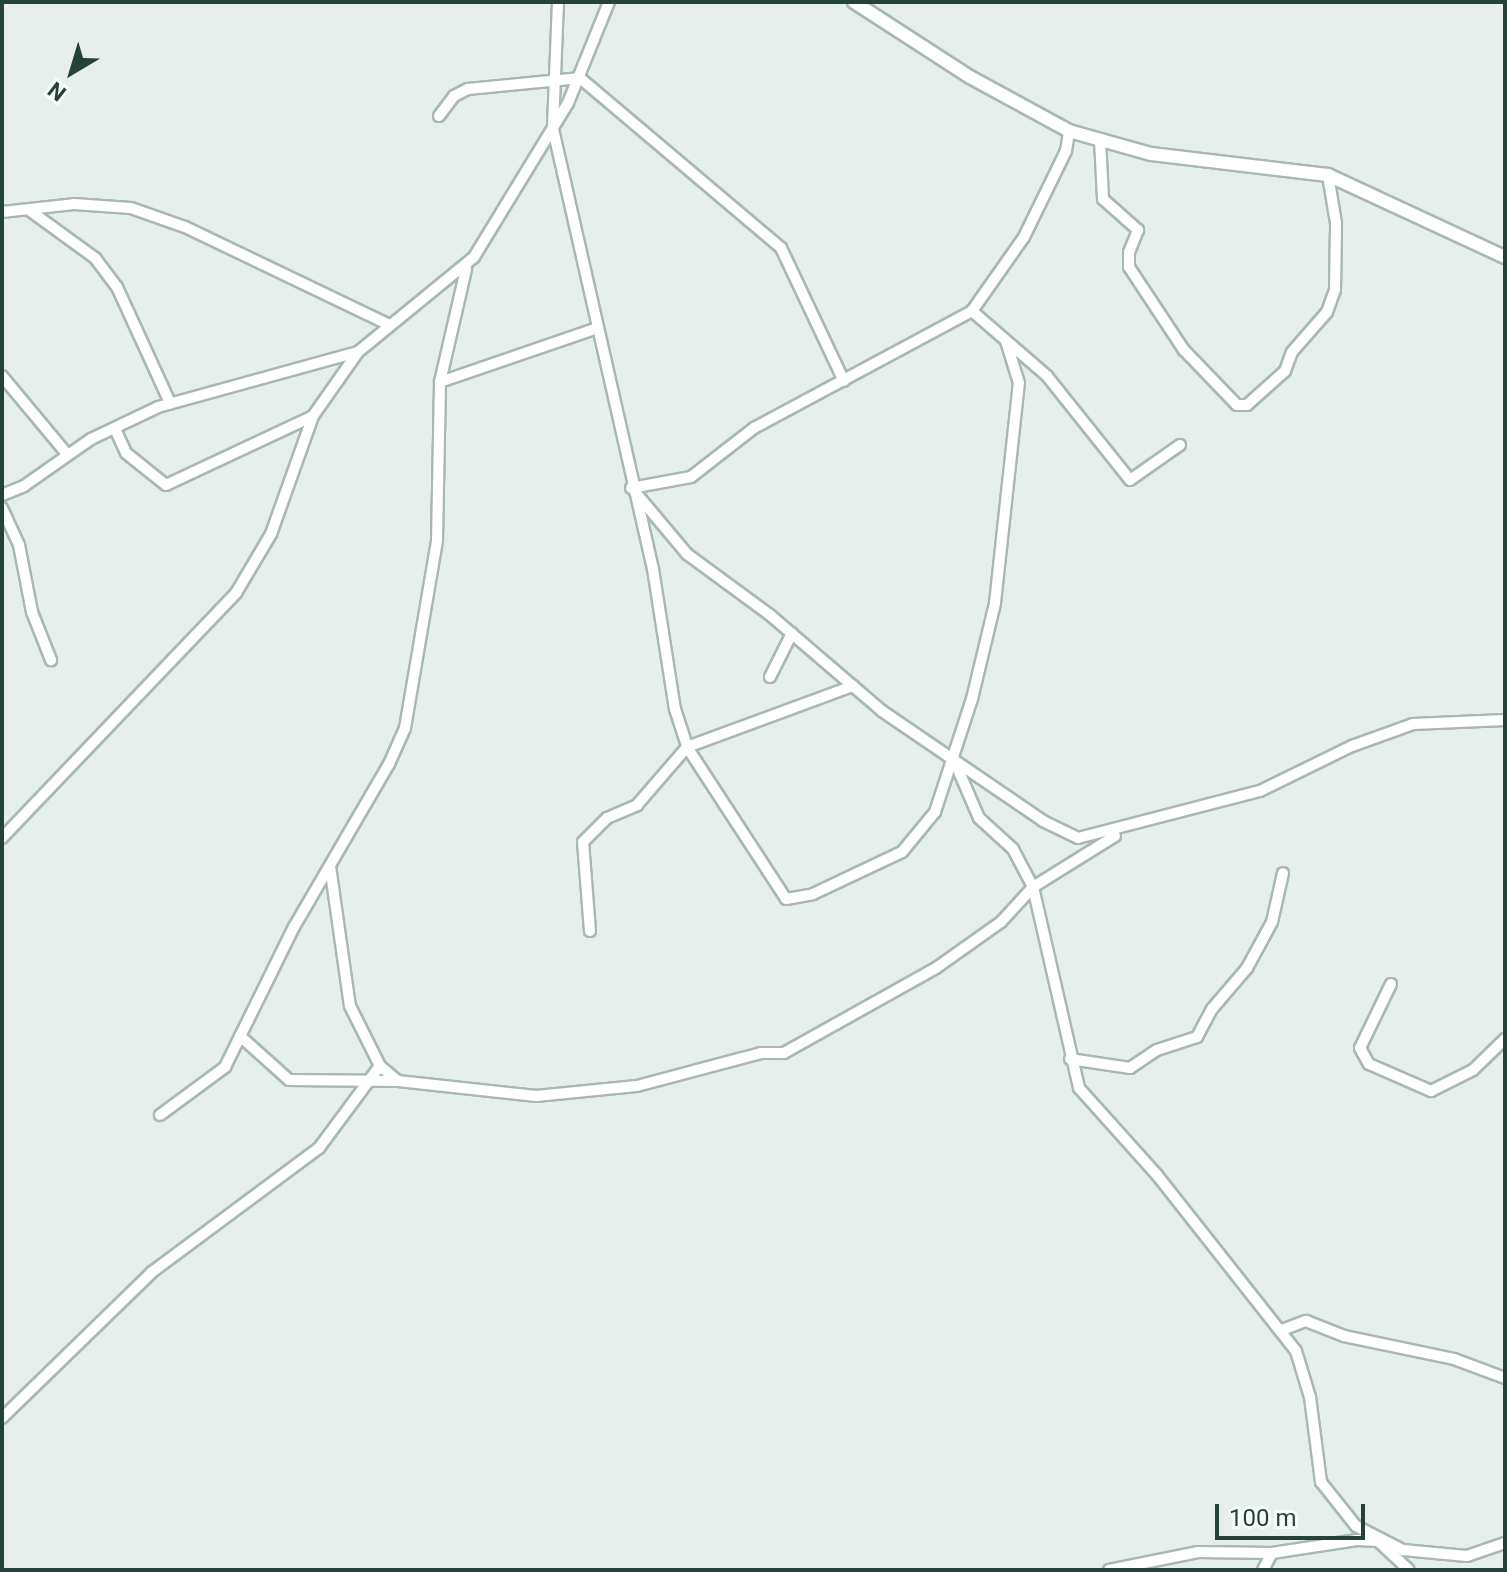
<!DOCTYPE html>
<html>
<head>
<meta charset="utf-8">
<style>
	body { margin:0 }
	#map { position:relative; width:1507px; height:1572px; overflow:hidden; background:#e6efeb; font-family:Roboto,sans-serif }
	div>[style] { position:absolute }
	.roads { filter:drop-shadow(2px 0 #a8b8b2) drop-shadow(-2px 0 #a8b8b2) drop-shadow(0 2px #a8b8b2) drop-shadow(0 -2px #a8b8b2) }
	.minor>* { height:10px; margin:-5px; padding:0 5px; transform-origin:5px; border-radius:5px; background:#fff }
	.tertiary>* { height:12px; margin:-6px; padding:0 6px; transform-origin:6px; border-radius:6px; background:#fff }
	span { translate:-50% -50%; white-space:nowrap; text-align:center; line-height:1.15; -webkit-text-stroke:8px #f7fbf9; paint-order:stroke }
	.frame { position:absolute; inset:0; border:4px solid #24423a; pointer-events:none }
	.north { position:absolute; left:32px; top:32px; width:80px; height:80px; -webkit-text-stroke:6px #f7fbf9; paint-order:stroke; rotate:218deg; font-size:22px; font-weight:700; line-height:32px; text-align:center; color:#24423a }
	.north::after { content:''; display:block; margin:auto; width:28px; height:36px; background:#24423a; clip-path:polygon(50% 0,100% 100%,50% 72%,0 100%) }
	.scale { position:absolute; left:1215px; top:1504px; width:150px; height:36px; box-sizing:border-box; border:4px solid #24423a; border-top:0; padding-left:10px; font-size:24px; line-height:28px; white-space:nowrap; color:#24423a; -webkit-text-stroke:6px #f7fbf9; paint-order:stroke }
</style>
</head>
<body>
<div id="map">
	<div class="roads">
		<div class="minor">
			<i style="left:558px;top:2px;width:127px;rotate:92.3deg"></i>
			<i style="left:553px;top:129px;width:451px;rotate:77.2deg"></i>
			<i style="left:653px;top:569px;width:142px;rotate:81.1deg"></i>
			<i style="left:675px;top:709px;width:40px;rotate:72deg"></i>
			<i style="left:687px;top:747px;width:181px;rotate:56.9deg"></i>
			<i style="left:786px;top:899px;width:27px;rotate:-10deg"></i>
			<i style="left:813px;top:894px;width:98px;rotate:-25.3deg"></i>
			<i style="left:902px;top:852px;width:52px;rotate:-50.5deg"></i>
			<i style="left:935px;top:812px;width:119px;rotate:-71.9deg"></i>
			<i style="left:972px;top:699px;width:99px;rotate:-76.5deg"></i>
			<i style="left:995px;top:603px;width:221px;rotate:-83.8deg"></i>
			<i style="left:1019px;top:383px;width:44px;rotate:-107.2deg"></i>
			<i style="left:439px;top:116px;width:25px;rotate:-53deg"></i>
			<i style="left:454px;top:96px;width:16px;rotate:-27deg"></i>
			<i style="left:468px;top:89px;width:113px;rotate:-5.6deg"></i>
			<i style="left:580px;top:78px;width:263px;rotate:40.2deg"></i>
			<i style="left:781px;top:248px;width:147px;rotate:64.7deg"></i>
			<i style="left:1100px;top:139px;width:60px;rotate:87.1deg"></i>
			<i style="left:1103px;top:199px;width:47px;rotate:41.5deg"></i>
			<i style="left:1138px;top:230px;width:24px;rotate:112deg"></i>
			<i style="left:1129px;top:252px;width:15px;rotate:90deg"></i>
			<i style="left:1129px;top:267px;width:100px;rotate:56.5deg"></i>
			<i style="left:1184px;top:350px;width:76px;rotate:46.1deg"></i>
			<i style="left:1237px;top:405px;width:10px"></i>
			<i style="left:1247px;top:405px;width:51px;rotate:-41.8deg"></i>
			<i style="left:1285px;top:371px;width:20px;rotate:-70deg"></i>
			<i style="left:1292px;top:352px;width:53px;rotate:-48.8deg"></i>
			<i style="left:1327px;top:312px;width:23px;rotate:-70deg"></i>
			<i style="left:1335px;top:290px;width:67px;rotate:-89.1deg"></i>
			<i style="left:1336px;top:223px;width:49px;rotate:-99.5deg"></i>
			<i style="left:29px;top:210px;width:82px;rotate:36deg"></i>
			<i style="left:95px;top:258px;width:36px;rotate:53deg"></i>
			<i style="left:117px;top:287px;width:128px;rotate:65.4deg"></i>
			<i style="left:2px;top:212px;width:72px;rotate:-6.3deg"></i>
			<i style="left:74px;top:204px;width:57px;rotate:4deg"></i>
			<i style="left:131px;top:208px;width:57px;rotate:19.4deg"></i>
			<i style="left:185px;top:227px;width:227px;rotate:25.6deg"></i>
			<i style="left:972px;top:311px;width:99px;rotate:40.9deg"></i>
			<i style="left:1047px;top:376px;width:133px;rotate:51.4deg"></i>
			<i style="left:1130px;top:480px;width:61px;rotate:-35deg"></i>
			<i style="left:2px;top:376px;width:102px;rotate:50.2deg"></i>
			<i style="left:440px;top:382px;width:167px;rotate:-18.9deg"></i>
			<i style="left:115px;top:429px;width:26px;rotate:65deg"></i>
			<i style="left:126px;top:453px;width:51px;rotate:38.7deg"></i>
			<i style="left:166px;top:485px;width:162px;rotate:-25.1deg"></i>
			<i style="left:631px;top:488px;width:61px;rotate:-10.4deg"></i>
			<i style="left:691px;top:477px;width:80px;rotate:-37.9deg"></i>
			<i style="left:754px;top:428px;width:247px;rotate:-28.2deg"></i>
			<i style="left:972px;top:311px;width:90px;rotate:-54.9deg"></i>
			<i style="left:1024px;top:237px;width:96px;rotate:-64deg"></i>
			<i style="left:1066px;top:151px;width:20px;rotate:-81deg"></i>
			<i style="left:635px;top:492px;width:81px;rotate:50deg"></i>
			<i style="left:687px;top:554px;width:103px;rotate:36.3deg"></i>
			<i style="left:770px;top:615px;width:148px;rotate:40.6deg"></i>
			<i style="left:882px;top:711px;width:195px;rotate:34.3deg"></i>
			<i style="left:1043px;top:821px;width:39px;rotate:26deg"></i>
			<i style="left:1078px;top:838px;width:188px;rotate:-14.5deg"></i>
			<i style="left:1260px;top:791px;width:102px;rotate:-26.1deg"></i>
			<i style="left:1352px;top:746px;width:65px;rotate:-19.8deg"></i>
			<i style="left:1413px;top:724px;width:92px;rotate:-2.5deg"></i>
			<i style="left:2px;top:495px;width:24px;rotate:-22deg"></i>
			<i style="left:24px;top:486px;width:82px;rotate:-35deg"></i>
			<i style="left:91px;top:439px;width:74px;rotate:-25.5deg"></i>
			<i style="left:158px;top:407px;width:207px;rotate:-15.4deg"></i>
			<i style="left:2px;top:508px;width:41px;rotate:65.3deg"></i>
			<i style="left:19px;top:545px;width:68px;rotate:79deg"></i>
			<i style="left:32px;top:612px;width:52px;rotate:68.4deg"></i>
			<i style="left:770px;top:677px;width:49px;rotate:-63.4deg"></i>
			<i style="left:1115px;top:836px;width:97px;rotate:148.1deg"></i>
			<i style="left:1033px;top:887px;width:206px;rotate:77.1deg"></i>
			<i style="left:1079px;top:1088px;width:117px;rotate:48.1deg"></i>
			<i style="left:1157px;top:1175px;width:224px;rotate:51.7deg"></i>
			<i style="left:1296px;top:1351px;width:48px;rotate:73.1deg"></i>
			<i style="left:1310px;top:1397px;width:86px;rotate:82.6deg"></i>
			<i style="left:1321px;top:1482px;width:56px;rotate:51.5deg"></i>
			<i style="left:1356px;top:1526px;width:53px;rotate:27.1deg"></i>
			<i style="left:1403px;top:1550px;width:64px;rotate:5.4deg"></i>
			<i style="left:1467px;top:1556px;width:40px;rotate:-18.9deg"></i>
			<i style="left:2px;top:838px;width:339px;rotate:-46.3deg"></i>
			<i style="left:236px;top:593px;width:69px;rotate:-59.3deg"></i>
			<i style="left:271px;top:534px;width:125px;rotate:-70.4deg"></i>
			<i style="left:313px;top:416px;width:78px;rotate:-54.9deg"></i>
			<i style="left:358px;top:352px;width:150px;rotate:-39.3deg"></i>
			<i style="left:474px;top:257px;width:180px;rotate:-58.6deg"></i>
			<i style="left:568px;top:103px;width:109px;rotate:-67.9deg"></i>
			<i style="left:330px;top:866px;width:141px;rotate:81.9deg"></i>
			<i style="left:350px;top:1006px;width:67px;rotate:63.4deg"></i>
			<i style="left:380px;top:1066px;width:23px;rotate:40deg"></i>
			<i style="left:590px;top:931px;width:89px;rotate:-94.5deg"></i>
			<i style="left:583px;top:842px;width:34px;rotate:-45deg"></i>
			<i style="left:607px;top:818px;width:33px;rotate:-23deg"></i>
			<i style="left:637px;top:805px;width:77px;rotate:-49.2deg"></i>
			<i style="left:687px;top:747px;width:177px;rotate:-20.2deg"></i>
			<i style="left:1391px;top:984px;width:71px;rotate:115.8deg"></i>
			<i style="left:1360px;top:1048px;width:18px;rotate:61deg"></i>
			<i style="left:1369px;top:1064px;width:68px;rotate:23.5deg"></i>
			<i style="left:1431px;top:1091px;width:47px;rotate:-26.6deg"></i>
			<i style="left:1473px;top:1070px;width:45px;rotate:-44.1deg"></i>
			<i style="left:240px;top:1036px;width:66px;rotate:41.9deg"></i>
			<i style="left:289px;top:1080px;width:109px;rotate:0.5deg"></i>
			<i style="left:398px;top:1081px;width:139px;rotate:6.2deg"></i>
			<i style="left:536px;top:1096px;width:101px;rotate:-5.7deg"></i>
			<i style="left:637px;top:1086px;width:128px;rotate:-14.9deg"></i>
			<i style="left:761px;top:1053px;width:23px"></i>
			<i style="left:784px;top:1053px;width:174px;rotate:-29.2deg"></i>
			<i style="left:936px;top:968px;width:80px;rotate:-35.3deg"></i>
			<i style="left:1001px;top:922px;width:47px;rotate:-47.6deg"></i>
			<i style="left:1033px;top:887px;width:43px;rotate:-117.8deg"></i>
			<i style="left:1013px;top:849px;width:46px;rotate:-137.6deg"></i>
			<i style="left:979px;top:818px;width:65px;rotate:-113.4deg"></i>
			<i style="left:1070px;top:1059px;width:61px;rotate:8.5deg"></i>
			<i style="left:1130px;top:1068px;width:32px;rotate:-34deg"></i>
			<i style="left:1157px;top:1050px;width:42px;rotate:-18deg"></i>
			<i style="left:1197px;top:1037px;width:32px;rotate:-62deg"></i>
			<i style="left:1212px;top:1009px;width:54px;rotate:-49.5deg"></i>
			<i style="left:1247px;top:968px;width:52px;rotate:-61.5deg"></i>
			<i style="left:1272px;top:922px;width:50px;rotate:-77.3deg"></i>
			<i style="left:160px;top:1115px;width:81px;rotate:-36.4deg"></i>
			<i style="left:225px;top:1067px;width:156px;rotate:-63.8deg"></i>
			<i style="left:294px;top:927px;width:189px;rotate:-59.8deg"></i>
			<i style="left:389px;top:764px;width:39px;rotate:-66deg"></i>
			<i style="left:405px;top:728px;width:191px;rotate:-80.3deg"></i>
			<i style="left:437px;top:540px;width:158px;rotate:-88.9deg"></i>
			<i style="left:440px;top:382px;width:116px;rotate:-77deg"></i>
			<i style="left:1282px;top:1330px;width:26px;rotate:-21deg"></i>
			<i style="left:1306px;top:1321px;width:41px;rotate:21.5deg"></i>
			<i style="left:1344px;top:1336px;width:112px;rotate:11.8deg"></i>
			<i style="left:1454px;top:1359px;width:54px;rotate:20.4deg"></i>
			<i style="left:2px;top:1418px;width:209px;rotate:-44.2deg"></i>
			<i style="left:152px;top:1272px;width:208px;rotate:-36.6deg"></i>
			<i style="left:319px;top:1148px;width:102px;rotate:-53.4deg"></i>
			<i style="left:1109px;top:1570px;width:91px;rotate:-11.4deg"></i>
			<i style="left:1198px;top:1552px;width:74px;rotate:0.8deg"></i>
			<i style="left:1272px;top:1553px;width:86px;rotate:-8.7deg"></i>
			<i style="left:1357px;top:1540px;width:21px;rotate:3deg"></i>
			<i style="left:1378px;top:1541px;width:42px;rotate:43.1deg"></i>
			<i style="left:1263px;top:1570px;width:19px;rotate:-62deg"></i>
		</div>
		<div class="tertiary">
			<i style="left:854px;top:2px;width:138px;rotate:32.9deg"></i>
			<i style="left:970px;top:77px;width:113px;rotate:28.6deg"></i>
			<i style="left:1069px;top:131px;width:85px;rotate:15.7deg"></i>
			<i style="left:1151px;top:154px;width:178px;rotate:6.8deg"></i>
			<i style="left:1328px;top:175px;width:195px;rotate:24.9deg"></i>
		</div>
	</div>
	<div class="frame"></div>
	<div class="north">N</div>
	<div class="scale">100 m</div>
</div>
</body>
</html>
